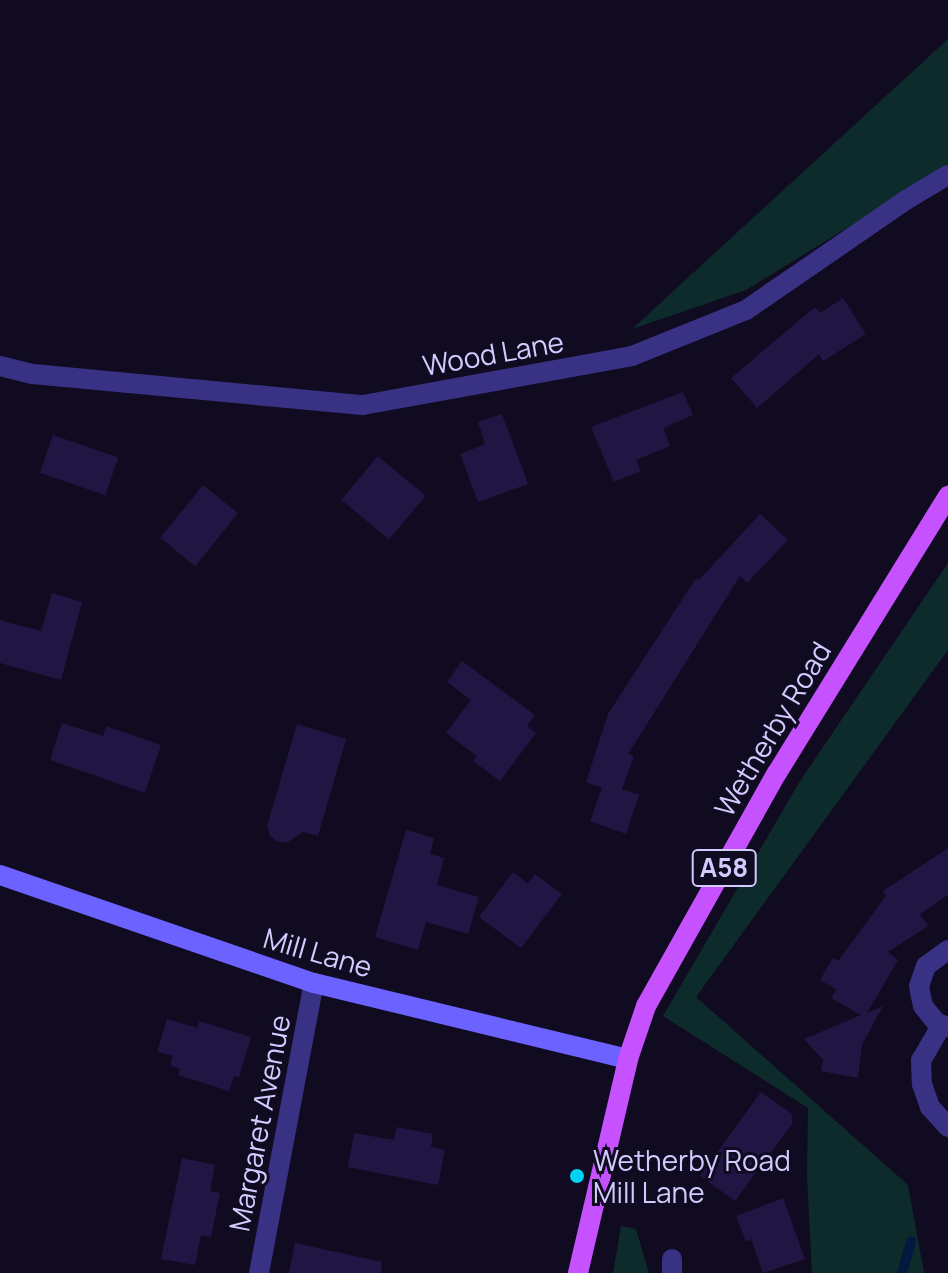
<!DOCTYPE html>
<html>
<head>
<meta charset="utf-8">
<style>
	body { margin:0 }
	#map { position:relative; width:948px; height:1273px; overflow:hidden; background:#100b21; font-family:Manrope,sans-serif }
	div>[style] { position:absolute }
	.green>* { inset:0; background:#0e2b2b }
	.stream>* { height:10px; margin:-5px; padding:0 5px; transform-origin:5px; border-radius:5px; background:#051840 }
	.building>* { inset:0; background:#211543; transform-origin:0 0 }
	.street>* { height:20px; margin:-10px; padding:0 10px; transform-origin:10px; border-radius:10px; background:#393284 }
	.secondary>* { height:20px; margin:-10px; padding:0 10px; transform-origin:10px; border-radius:10px; background:#6c62ff }
	.primary>* { height:20px; margin:-10px; padding:0 10px; transform-origin:10px; border-radius:10px; background:#c652ff }
	.dots>* { width:22px; height:22px; translate:-50% -50%; box-sizing:border-box; border:4px solid #100b21; border-radius:50% }
	span { translate:-50% -50%; white-space:nowrap; text-align:center; line-height:1.15; -webkit-text-stroke:6px #100b21; paint-order:stroke }
	.shield-label span { padding:2px 6px; background:#100b21; border:2px solid; border-radius:6px; -webkit-text-stroke-width:0 }
	.shield-label { font-size:26px; color:#d3cbff; font-weight:700 }
	.street-label { font-size:28px; color:#d3cbff }
	.poi-label { font-size:28px; color:#d3cbff }
	.left { translate:0 -50%; text-align:left }
</style>
</head>
<body>
<div id="map">
	<div class="green">
		<i style="clip-path:polygon(948px 39px,948px 166px,746px 290px,632px 329px)"></i>
		<i style="clip-path:polygon(948px 563px,948px 650px,696px 997px,908px 1185px,924px 1273px,812px 1273px,807px 1175px,808px 1108px,663px 1016px,800px 781px)"></i>
		<i style="clip-path:polygon(621px 1226px,636px 1229px,649px 1273px,613px 1273px)"></i>
	</div>
	<div class="stream">
		<i style="left:902px;top:1273px;width:33px;rotate:-74deg"></i>
	</div>
	<div class="building">
		<i style="clip-path:polygon(843px 298px,866px 334px,823px 361px,819px 354px,757px 408px,731px 378px,815px 307px,820px 313px)"></i>
		<i style="clip-path:polygon(683px 392px,693px 415px,663px 428px,670px 446px,636px 460px,641px 471px,614px 482px,591px 427px)"></i>
		<i style="clip-path:polygon(502px 414px,528px 484px,478px 502px,460px 454px,485px 444px,478px 422px)"></i>
		<i style="left:53px;top:435px;width:69px;height:40px;rotate:19deg"></i>
		<i style="left:378px;top:456px;width:62px;height:57px;rotate:40deg"></i>
		<i style="left:203px;top:485px;width:45px;height:68px;rotate:39deg"></i>
		<i style="clip-path:polygon(760px 514px,788px 540px,747px 583px,740px 576px,628px 754px,634px 756px,622px 789px,639px 795px,626px 834px,590px 821px,602px 788px,586px 782px,608px 714px,696px 578px,699px 580px)"></i>
		<i style="clip-path:polygon(52px 593px,82px 602px,61px 680px,0 663px,0 620px,41px 631px)"></i>
		<i style="clip-path:polygon(462px 661px,535px 715px,527px 726px,536px 733px,500px 781px,473px 761px,477px 756px,446px 733px,471px 700px,447px 682px)"></i>
		<i style="clip-path:polygon(62px 723px,103px 736px,106px 726px,161px 745px,145px 793px,50px 760px)"></i>
		<i style="clip-path:polygon(297px 724px,346px 739px,318px 836px,303px 832px,288px 842px,278px 842px,270px 836px,267px 826px)"></i>
		<i style="clip-path:polygon(406px 830px,434px 838px,430px 854px,444px 858px,437px 885px,479px 897px,468px 934px,426px 922px,418px 950px,375px 937px)"></i>
		<i style="clip-path:polygon(948px 848px,948px 895px,920px 914px,928px 926px,888px 952px,898px 960px,867px 1013px,883px 1006px,862px 1045px,858px 1078px,821px 1071px,823px 1060px,804px 1039px,861px 1015px,831px 998px,836px 989px,820px 980px,833px 958px,838px 961px,886px 896px,883px 891px)"></i>
		<i style="clip-path:polygon(513px 872px,528px 884px,535px 874px,562px 894px,521px 948px,479px 917px)"></i>
		<i style="clip-path:polygon(167px 1019px,197px 1028px,199px 1021px,251px 1037px,239px 1077px,234px 1076px,229px 1091px,178px 1075px,180px 1069px,170px 1065px,173px 1056px,157px 1052px)"></i>
		<i style="clip-path:polygon(761px 1092px,792px 1114px,792px 1124px,735px 1201px,700px 1176px)"></i>
		<i style="clip-path:polygon(396px 1127px,433px 1134px,431px 1147px,445px 1150px,438px 1185px,348px 1167px,354px 1133px,394px 1140px)"></i>
		<i style="clip-path:polygon(182px 1158px,215px 1165px,210px 1191px,220px 1193px,211px 1237px,201px 1235px,195px 1265px,161px 1259px)"></i>
		<i style="clip-path:polygon(783px 1198px,805px 1259px,763px 1273px,751px 1239px,746px 1242px,736px 1216px)"></i>
		<i style="clip-path:polygon(295px 1243px,382px 1262px,381px 1273px,289px 1273px)"></i>
	</div>
	<div class="street">
		<i style="left:0;top:366px;width:34px;rotate:14deg"></i>
		<i style="left:33px;top:374px;width:331px;rotate:5.4deg"></i>
		<i style="left:363px;top:405px;width:273px;rotate:-10.3deg"></i>
		<i style="left:632px;top:356px;width:123px;rotate:-22deg"></i>
		<i style="left:746px;top:310px;width:194px;rotate:-34.5deg"></i>
		<i style="left:906px;top:200px;width:49px;rotate:-30.8deg"></i>
		<i style="left:948px;top:950px;width:27px;rotate:144deg"></i>
		<i style="left:926px;top:966px;width:21px;rotate:109deg"></i>
		<i style="left:919px;top:986px;width:20px;rotate:79deg"></i>
		<i style="left:923px;top:1006px;width:22px;rotate:51deg"></i>
		<i style="left:937px;top:1023px;width:12px;rotate:20deg"></i>
		<i style="left:941px;top:1026px;width:39px;rotate:120deg"></i>
		<i style="left:921px;top:1060px;width:24px;rotate:88deg"></i>
		<i style="left:922px;top:1084px;width:24px;rotate:71deg"></i>
		<i style="left:930px;top:1107px;width:27px;rotate:48deg"></i>
		<i style="left:672px;top:1259px;width:14px;rotate:90deg"></i>
		<i style="left:259px;top:1273px;width:295px;rotate:-79.3deg"></i>
	</div>
	<div class="secondary">
		<i style="left:0;top:875px;width:332px;rotate:19deg"></i>
		<i style="left:314px;top:983px;width:323px;rotate:13.6deg"></i>
	</div>
	<div class="primary">
		<i style="left:578px;top:1273px;width:220px;rotate:-76.8deg"></i>
		<i style="left:628px;top:1059px;width:56px;rotate:-71.2deg"></i>
		<i style="left:646px;top:1006px;width:267px;rotate:-60.7deg"></i>
		<i style="left:777px;top:773px;width:326px;rotate:-58.3deg"></i>
	</div>
	<div class="dots">
		<i style="left:577px;top:1176px;background:#00d2f6"></i>
	</div>
	<div class="shield-label">
		<span style="left:724px;top:868px">A58</span>
	</div>
	<div class="street-label">
		<span style="left:493px;top:353px;rotate:-10deg">Wood Lane</span>
		<span style="left:772px;top:729px;rotate:-59deg">Wetherby Road</span>
		<span style="left:318px;top:952px;rotate:16deg">Mill Lane</span>
		<span style="left:259px;top:1123px;rotate:-79deg">Margaret Avenue</span>
	</div>
	<div class="poi-label">
		<span class="left" style="left:593px;top:1176px">Wetherby Road<br>Mill Lane</span>
	</div>
</div>
</body>
</html>
